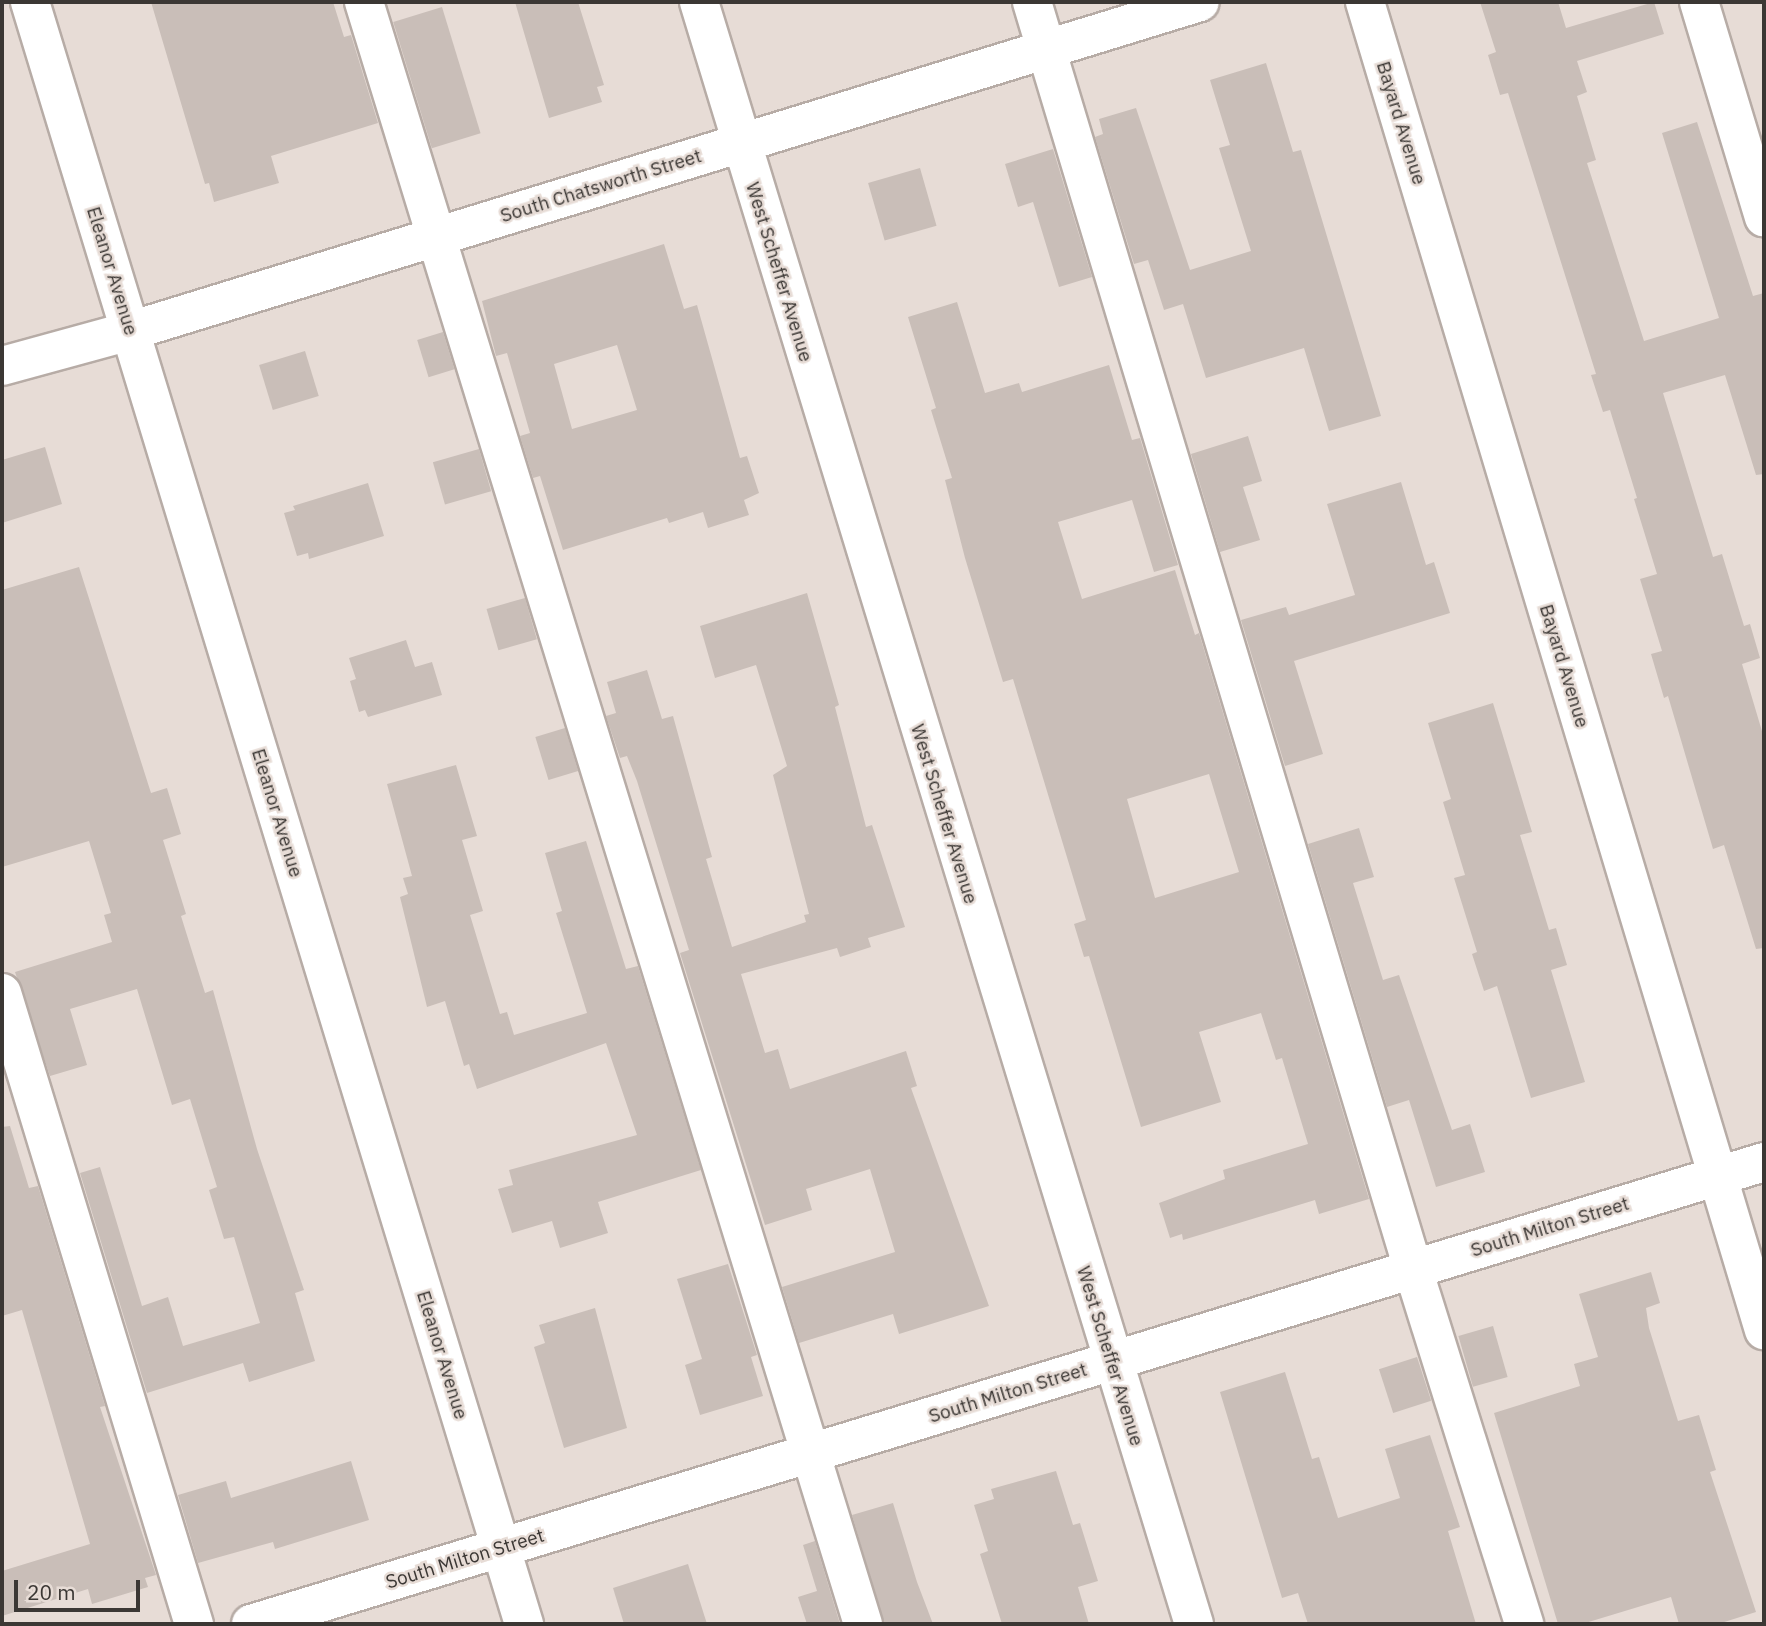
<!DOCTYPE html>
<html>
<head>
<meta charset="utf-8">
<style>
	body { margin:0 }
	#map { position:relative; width:1766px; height:1626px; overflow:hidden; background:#e7dcd6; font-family:"IBM Plex Sans",sans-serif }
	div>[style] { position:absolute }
	.building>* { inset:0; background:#c9beb8; transform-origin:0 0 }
	.roads { filter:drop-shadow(2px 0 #b7aca6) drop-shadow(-2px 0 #b7aca6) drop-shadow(0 2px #b7aca6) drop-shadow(0 -2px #b7aca6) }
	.minor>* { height:38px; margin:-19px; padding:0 19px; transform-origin:19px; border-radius:19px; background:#fff }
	span { translate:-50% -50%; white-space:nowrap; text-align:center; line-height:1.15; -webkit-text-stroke:5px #e7dcd6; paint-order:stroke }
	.street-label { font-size:19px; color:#3b3734 }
	.frame { position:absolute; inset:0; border:4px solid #3b3734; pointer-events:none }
	.scale { position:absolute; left:14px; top:1580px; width:126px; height:32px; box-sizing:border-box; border:4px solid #3b3734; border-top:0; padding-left:9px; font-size:21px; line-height:24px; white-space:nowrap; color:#3b3734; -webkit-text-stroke:5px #e7dcd6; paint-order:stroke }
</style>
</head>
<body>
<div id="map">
	<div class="building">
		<i style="clip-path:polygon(151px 2px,333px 2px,344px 37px,351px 35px,378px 123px,271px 156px,279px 183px,214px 202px,209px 183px,205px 184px)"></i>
		<i style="clip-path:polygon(515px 2px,578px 2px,604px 85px,597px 87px,602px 102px,549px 118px)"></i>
		<i style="clip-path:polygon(1480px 2px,1558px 2px,1566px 28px,1654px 2px,1664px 34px,1577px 61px,1587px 92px,1577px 96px,1596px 160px,1587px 163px,1644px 341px,1719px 318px,1662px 133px,1697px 122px,1753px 296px,1764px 293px,1764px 474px,1756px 475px,1725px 375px,1663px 393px,1713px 557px,1722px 554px,1744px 626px,1750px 624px,1760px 658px,1742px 664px,1764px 738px,1764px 948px,1756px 949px,1724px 845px,1713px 849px,1668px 696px,1664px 698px,1651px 654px,1662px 651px,1640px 579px,1657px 574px,1634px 499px,1637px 498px,1610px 410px,1603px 412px,1591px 375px,1596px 374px,1508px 93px,1500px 95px,1488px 55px,1496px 52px)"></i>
		<i style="left:442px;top:7px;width:132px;height:51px;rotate:73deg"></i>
		<i style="clip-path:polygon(1266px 63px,1293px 152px,1301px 150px,1381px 416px,1329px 431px,1304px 348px,1206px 378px,1183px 304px,1164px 310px,1148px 260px,1134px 264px,1095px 137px,1103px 134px,1099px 119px,1136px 108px,1190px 270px,1251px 251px,1219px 148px,1230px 145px,1210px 80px)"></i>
		<i style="clip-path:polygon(1053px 149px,1092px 277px,1059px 287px,1033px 202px,1018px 207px,1005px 164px)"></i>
		<i style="left:920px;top:168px;width:60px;height:54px;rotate:74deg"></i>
		<i style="clip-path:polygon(evenodd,664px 244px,684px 309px,697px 305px,740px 458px,747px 456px,759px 493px,744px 500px,749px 515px,708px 528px,703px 512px,669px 523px,667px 518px,563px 550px,540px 476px,533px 478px,520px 436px,530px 433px,507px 353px,496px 356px,482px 301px,664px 244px,617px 345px,637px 410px,572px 429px,554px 364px,617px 345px)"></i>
		<i style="clip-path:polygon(evenodd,957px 302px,985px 393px,1019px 383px,1022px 392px,1109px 365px,1132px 440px,1140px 438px,1178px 565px,1154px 572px,1132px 500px,1058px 522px,1082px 599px,1175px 570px,1195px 635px,1199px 633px,1369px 1199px,1319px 1214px,1315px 1200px,1183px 1240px,1182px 1234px,1170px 1238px,1159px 1203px,1225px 1179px,1223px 1170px,1308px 1144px,1282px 1058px,1276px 1060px,1261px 1013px,1199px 1032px,1221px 1102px,1141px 1127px,1089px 956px,1084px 957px,1074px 924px,1086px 920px,1013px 679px,1003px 682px,965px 558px,945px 480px,952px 478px,931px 410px,936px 408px,908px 317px,957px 302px,1209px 774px,1239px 872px,1155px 898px,1127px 799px,1209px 774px)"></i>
		<i style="left:443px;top:332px;width:39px;height:27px;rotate:73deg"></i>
		<i style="left:305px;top:351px;width:47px;height:48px;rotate:73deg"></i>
		<i style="clip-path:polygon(1248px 436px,1262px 481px,1243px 487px,1260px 540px,1220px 552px,1191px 454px)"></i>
		<i style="clip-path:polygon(45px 447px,62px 504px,2px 523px,2px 460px)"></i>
		<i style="left:479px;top:449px;width:44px;height:48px;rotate:74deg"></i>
		<i style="clip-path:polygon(1401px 482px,1426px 565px,1434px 562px,1450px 613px,1294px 661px,1323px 754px,1285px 766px,1241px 620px,1286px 607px,1289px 615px,1355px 595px,1327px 504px)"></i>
		<i style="clip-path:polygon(368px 483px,384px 536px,309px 559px,308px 553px,297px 556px,284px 513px,295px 510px,293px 506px)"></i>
		<i style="clip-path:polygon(79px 567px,151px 793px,167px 788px,181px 834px,163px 840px,186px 914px,181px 916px,205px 993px,213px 990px,257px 1149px,304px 1290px,295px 1293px,315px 1361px,249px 1382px,243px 1363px,147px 1393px,80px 1173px,100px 1167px,142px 1306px,168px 1297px,183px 1346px,260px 1323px,234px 1237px,224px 1239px,209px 1190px,217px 1187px,190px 1099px,172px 1105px,137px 989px,70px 1009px,87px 1065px,50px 1076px,15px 972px,112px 942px,104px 915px,111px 913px,89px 841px,2px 867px,2px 590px)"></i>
		<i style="clip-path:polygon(807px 593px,839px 705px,835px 707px,866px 827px,872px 825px,905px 927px,868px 938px,871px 947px,840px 957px,837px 948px,741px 974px,765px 1053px,778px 1049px,790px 1089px,906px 1051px,917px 1086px,911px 1088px,989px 1306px,899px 1334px,893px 1314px,799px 1343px,782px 1287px,895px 1252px,870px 1169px,806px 1189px,812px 1210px,765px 1225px,680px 953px,689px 950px,637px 781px,627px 756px,620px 758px,606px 716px,616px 713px,607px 682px,647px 670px,662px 719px,673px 716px,712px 857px,706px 859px,732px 947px,806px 922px,804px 915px,809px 914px,773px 775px,787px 766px,756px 665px,715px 678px,700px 626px)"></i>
		<i style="left:525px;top:598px;width:43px;height:40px;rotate:74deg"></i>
		<i style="clip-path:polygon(406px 640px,415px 667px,432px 662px,442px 695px,368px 717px,365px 710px,359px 712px,350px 681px,356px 679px,349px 658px)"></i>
		<i style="clip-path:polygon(1493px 703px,1532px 832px,1520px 835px,1549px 930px,1556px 928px,1567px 965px,1551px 970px,1585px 1082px,1531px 1098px,1497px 986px,1484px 991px,1472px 954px,1477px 952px,1454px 878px,1465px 875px,1443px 802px,1451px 799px,1428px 723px)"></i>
		<i style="left:565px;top:728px;width:45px;height:31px;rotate:73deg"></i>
		<i style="clip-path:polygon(456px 765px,477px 836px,462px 840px,483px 911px,470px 915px,500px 1014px,507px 1012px,514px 1035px,587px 1013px,556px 913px,562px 911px,545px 853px,586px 841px,626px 969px,638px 966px,701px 1170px,598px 1202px,608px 1233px,560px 1248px,552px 1221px,512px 1233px,498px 1189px,513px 1185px,509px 1170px,637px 1135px,606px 1043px,477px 1089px,469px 1064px,464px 1066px,445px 1001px,427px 1007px,400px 897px,408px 894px,403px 878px,412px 876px,387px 784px)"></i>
		<i style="clip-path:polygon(1359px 828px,1374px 877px,1353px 883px,1383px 980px,1399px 975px,1452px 1130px,1470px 1124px,1485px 1172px,1436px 1187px,1409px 1100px,1387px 1107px,1308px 844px)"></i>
		<i style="clip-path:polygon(10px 1126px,29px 1188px,38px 1186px,105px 1406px,100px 1407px,156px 1575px,145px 1578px,148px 1587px,92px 1604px,88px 1589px,2px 1616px,2px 1571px,90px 1544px,22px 1310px,2px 1316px,2px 1127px)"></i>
		<i style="clip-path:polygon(728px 1264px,757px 1355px,751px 1357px,763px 1396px,700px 1415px,685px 1365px,702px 1359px,677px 1279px)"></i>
		<i style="clip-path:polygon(1651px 1272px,1660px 1303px,1646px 1308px,1649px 1328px,1678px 1421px,1699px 1415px,1716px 1470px,1710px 1472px,1756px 1612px,1718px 1624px,1679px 1624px,1671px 1597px,1582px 1624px,1558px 1624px,1494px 1413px,1580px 1386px,1574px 1364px,1598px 1357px,1579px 1294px)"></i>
		<i style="clip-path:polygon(595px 1308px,627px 1428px,564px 1448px,534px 1347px,545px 1343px,539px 1325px)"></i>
		<i style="left:1493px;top:1326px;width:53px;height:36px;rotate:74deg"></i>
		<i style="left:1417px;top:1357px;width:46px;height:40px;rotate:72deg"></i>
		<i style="clip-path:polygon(1285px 1372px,1312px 1459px,1319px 1457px,1338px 1518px,1400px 1498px,1385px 1449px,1430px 1435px,1460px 1527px,1448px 1531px,1476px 1624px,1308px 1624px,1298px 1593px,1282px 1598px,1220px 1392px)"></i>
		<i style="clip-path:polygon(351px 1461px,369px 1520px,275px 1549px,273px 1542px,198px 1563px,178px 1495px,226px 1481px,231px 1498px)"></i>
		<i style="clip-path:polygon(1056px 1471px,1073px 1525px,1080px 1523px,1098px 1581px,1078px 1587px,1089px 1624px,1002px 1624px,980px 1554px,988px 1551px,974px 1505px,994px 1499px,991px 1489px)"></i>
		<i style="clip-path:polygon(893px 1503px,917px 1582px,933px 1624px,884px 1624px,852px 1515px)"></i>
		<i style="clip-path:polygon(815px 1541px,840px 1624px,807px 1624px,798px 1597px,817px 1591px,803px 1545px)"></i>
		<i style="clip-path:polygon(688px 1564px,707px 1624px,624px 1624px,613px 1588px)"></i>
	</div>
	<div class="roads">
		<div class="minor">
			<i style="left:30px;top:2px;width:1696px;rotate:73.06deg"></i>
			<i style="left:364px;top:2px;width:1697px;rotate:72.9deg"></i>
			<i style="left:699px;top:2px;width:1696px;rotate:73.03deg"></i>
			<i style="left:1032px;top:2px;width:1323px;rotate:73.26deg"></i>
			<i style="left:1413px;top:1269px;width:372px;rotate:72.6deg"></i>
			<i style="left:1365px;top:2px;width:1387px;rotate:73.28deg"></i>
			<i style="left:1699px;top:2px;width:225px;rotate:73.2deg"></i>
			<i style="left:2px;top:366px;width:133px;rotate:-15.3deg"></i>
			<i style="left:130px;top:331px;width:1119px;rotate:-17.09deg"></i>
			<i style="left:2px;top:993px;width:660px;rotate:73.08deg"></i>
			<i style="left:251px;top:1624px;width:1582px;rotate:-16.98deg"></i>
		</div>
	</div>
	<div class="street-label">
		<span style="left:1401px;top:123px;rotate:73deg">Bayard Avenue</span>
		<span style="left:601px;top:186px;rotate:-17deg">South Chatsworth Street</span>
		<span style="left:112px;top:271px;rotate:73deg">Eleanor Avenue</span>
		<span style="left:779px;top:272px;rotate:73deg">West Scheffer Avenue</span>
		<span style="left:1564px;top:666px;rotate:73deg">Bayard Avenue</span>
		<span style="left:277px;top:813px;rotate:73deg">Eleanor Avenue</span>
		<span style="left:944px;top:814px;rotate:73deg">West Scheffer Avenue</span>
		<span style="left:1550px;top:1227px;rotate:-17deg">South Milton Street</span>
		<span style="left:442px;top:1355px;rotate:73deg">Eleanor Avenue</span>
		<span style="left:1110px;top:1356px;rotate:73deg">West Scheffer Avenue</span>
		<span style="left:1008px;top:1393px;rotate:-17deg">South Milton Street</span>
		<span style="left:465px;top:1559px;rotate:-17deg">South Milton Street</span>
	</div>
	<div class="frame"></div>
	<div class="scale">20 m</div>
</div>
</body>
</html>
